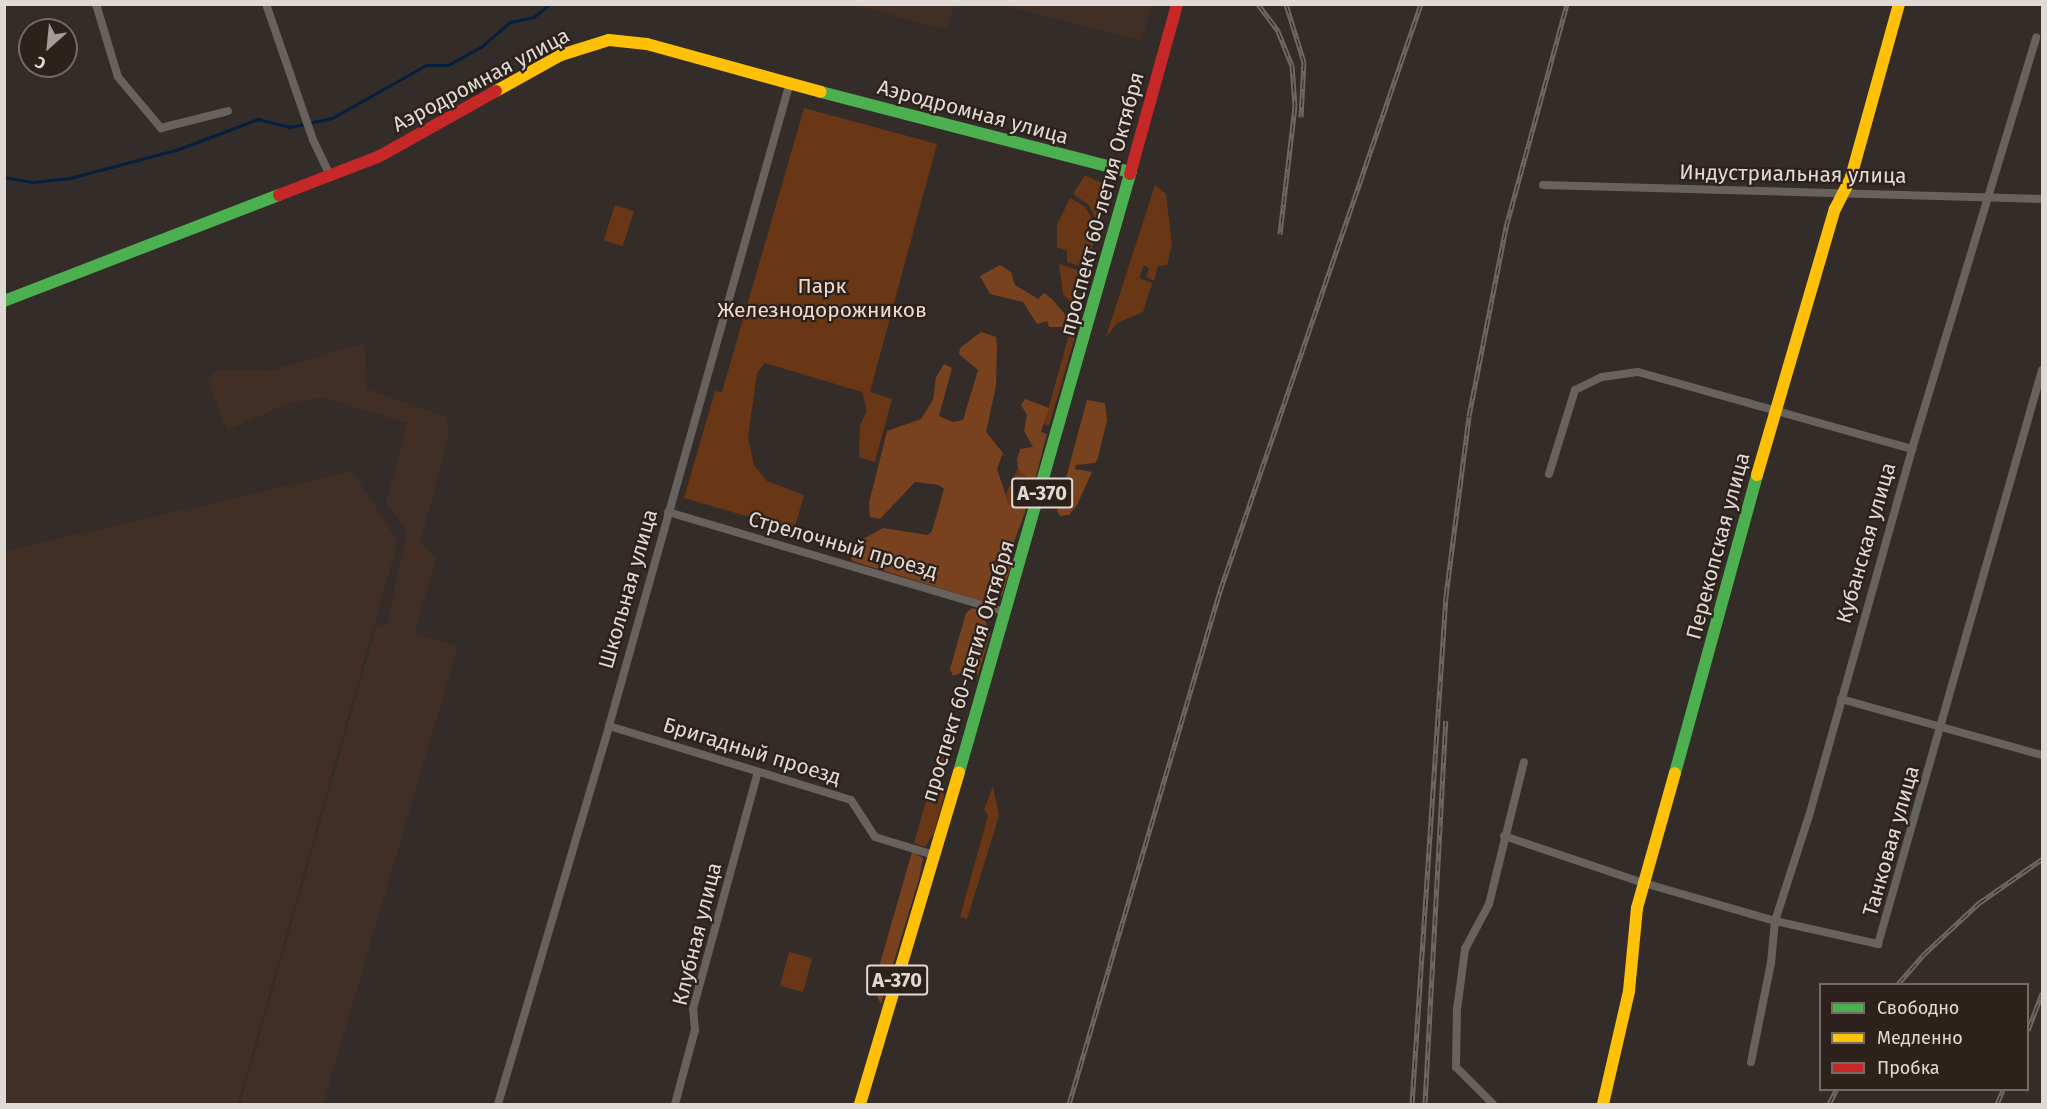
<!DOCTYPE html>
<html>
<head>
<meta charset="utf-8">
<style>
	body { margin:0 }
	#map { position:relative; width:2047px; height:1109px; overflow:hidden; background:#332c28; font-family:"Fira Sans",sans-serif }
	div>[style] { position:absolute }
	.built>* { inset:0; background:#412f26 }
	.green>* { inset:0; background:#693715; transform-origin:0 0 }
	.forest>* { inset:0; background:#79421f }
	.stream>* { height:3px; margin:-1.5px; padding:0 1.5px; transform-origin:1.5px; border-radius:1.5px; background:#051f3e }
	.street>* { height:8px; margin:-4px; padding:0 4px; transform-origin:4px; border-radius:4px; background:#68625e }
	.fast>* { height:12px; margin:-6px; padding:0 6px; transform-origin:6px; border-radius:6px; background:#4caf50 }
	.slow>* { height:12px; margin:-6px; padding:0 6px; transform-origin:6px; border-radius:6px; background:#ffc107 }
	.jam>* { height:12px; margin:-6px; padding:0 6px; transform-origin:6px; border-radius:6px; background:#c62828 }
	.rail>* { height:5px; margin-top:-2.5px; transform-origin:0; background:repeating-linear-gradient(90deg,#2d211b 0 9px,#6e6865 0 18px); box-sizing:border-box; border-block:2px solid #6e6865 }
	span { translate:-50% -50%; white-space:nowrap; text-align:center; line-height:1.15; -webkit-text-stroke:4.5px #2d211b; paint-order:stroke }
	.shield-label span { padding:2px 4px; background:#2d211b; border:2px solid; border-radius:4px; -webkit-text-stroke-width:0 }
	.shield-label { font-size:20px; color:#e1d9d4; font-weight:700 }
	.street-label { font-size:21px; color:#e1d9d4 }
	.park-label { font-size:21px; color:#f0d9cd }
	.frame { position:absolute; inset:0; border:6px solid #e1d9d4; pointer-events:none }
	.legend { position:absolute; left:1819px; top:983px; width:210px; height:108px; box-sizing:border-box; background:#2d211b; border:2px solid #756b65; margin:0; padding:8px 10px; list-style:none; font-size:18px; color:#e1d9d4 }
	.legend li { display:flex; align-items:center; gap:12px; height:30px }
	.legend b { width:30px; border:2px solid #756b65 }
	.north { position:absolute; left:18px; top:18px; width:60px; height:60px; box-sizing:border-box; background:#2d211b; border:2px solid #756b65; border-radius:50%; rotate:207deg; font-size:16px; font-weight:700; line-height:24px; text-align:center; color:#e1d9d4 }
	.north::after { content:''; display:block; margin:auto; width:21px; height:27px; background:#a49c98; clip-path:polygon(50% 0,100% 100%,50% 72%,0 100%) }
</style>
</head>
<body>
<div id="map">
	<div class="built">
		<i style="clip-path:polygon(854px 5px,955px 4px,955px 5px,947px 30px)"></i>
		<i style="clip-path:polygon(1004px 5px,1152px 4px,1152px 5px,1141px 41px)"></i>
		<i style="clip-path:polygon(364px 343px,367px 389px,447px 417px,449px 434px,420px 543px,437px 558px,414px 633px,458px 646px,323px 1104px,240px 1104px,377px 624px,387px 626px,407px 530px,386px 503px,407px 423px,324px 398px,292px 402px,227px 430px,207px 380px,219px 369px,270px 371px)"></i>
		<i style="clip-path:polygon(352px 471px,398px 541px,238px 1104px,5px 1104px,5px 551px)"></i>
	</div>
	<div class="green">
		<i style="clip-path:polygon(804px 108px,937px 144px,870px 392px,892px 399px,875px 462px,859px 457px,860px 425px,867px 411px,862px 392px,765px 363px,757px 373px,748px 437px,754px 465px,767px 481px,804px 495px,794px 530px,684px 498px,715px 391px,722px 392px)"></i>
		<i style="clip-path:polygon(1085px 175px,1108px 186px,1098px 223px,1088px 204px,1073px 194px)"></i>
		<i style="clip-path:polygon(1155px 185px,1166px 194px,1172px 245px,1167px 265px,1158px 266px,1154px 281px,1146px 277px,1149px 268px,1144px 265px,1139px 278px,1152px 283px,1143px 312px,1117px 323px,1106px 337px)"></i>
		<i style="clip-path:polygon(1070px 198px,1084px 206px,1098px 227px,1086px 268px,1067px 262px,1067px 251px,1057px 247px,1057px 225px)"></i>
		<i style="left:615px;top:205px;width:20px;height:37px;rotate:18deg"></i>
		<i style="clip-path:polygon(1059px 264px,1081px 271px,1078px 284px,1082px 285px,1074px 305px,1063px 294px)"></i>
		<i style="clip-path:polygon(1072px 324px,1077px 330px,1049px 426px,1044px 424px)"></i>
		<i style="clip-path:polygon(1018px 469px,1035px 480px,1028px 504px,1019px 499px,1014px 506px,1009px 505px,1006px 494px)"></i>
		<i style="clip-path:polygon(944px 738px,949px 740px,940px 782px,944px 796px,934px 833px,925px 847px,914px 843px)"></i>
		<i style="clip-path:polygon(993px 786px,999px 816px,967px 919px,960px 917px,988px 816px,984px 810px)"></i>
		<i style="left:789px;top:952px;width:24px;height:35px;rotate:15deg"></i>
	</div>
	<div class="forest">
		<i style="clip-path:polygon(1000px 265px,1011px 272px,1015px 285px,1038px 299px,1044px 293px,1053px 300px,1068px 318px,1064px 327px,1049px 327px,1047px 321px,1037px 324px,1023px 302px,990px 294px,980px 276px)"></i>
		<i style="clip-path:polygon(981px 332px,996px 337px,997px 346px,996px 386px,986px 432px,1003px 453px,997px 469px,1009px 505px,1014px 506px,1019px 499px,1028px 504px,1008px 558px,1010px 568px,1002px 596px,995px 600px,997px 574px,985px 602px,852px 561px,851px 557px,863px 539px,883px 528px,928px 535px,932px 531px,944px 489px,939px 485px,915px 482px,880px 519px,870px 517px,869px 503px,887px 431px,921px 419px,933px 400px,936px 377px,944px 364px,952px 368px,939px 416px,953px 422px,963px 420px,978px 370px,959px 354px,960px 348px)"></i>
		<i style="clip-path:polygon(1025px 399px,1049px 408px,1041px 432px,1047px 434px,1035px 480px,1031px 481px,1018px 469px,1017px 459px,1020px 449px,1033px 447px,1024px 431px,1027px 415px,1021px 405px)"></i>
		<i style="clip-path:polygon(1087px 400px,1105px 403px,1107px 420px,1098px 458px,1095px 463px,1076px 465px,1075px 469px,1092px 472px,1077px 505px,1069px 515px,1060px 516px,1057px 511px)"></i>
		<i style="clip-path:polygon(972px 608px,982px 611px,990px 634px,978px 675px,963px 672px,953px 676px,950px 669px,966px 613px)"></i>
		<i style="clip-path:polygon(912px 852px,923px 858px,919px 879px,881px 1004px,873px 988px)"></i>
	</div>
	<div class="stream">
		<i style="left:4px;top:177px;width:28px;rotate:10deg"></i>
		<i style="left:32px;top:182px;width:38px;rotate:-6deg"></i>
		<i style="left:70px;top:178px;width:113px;rotate:-14.9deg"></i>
		<i style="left:179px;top:149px;width:85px;rotate:-20.8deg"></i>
		<i style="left:258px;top:119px;width:33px;rotate:14deg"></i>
		<i style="left:290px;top:127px;width:43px;rotate:-12.1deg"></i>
		<i style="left:332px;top:118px;width:108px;rotate:-29.4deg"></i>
		<i style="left:426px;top:65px;width:22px"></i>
		<i style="left:448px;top:65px;width:38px;rotate:-29deg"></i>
		<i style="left:481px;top:47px;width:38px;rotate:-41deg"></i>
		<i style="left:510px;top:22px;width:24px;rotate:-12deg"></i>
		<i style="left:533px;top:17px;width:21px;rotate:-37deg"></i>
	</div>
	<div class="street">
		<i style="left:96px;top:4px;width:76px;rotate:73.2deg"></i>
		<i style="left:118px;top:77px;width:67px;rotate:49.9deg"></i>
		<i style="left:161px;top:128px;width:69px;rotate:-14.2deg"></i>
		<i style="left:266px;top:4px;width:144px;rotate:70.9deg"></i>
		<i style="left:313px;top:140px;width:41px;rotate:64.1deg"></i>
		<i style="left:1543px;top:185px;width:499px;rotate:1.6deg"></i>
		<i style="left:1549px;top:474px;width:88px;rotate:-72.8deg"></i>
		<i style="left:1575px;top:390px;width:30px;rotate:-26deg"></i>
		<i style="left:1602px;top:377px;width:36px;rotate:-8deg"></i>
		<i style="left:1638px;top:372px;width:285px;rotate:15.7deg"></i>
		<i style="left:668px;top:512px;width:352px;rotate:16.5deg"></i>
		<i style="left:1841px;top:699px;width:209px;rotate:15.6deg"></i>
		<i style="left:609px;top:726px;width:253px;rotate:17deg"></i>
		<i style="left:851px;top:800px;width:44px;rotate:57deg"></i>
		<i style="left:875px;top:837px;width:62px;rotate:17deg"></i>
		<i style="left:1504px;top:836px;width:148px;rotate:18.6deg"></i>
		<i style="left:1644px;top:883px;width:136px;rotate:16.2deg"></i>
		<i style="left:1775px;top:921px;width:106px;rotate:12.6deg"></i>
		<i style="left:1878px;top:944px;width:597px;rotate:-74.05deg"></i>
		<i style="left:1751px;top:1062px;width:101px;rotate:-78.6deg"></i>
		<i style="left:1771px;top:963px;width:42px;rotate:-84.6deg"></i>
		<i style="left:1775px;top:921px;width:110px;rotate:-72.1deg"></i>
		<i style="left:1809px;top:816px;width:381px;rotate:-74.3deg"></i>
		<i style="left:1912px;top:449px;width:430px;rotate:-73.2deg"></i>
		<i style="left:498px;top:1104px;width:394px;rotate:-73.6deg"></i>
		<i style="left:609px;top:726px;width:669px;rotate:-74.3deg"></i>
		<i style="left:675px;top:1104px;width:77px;rotate:-74.9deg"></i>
		<i style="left:695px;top:1030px;width:21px;rotate:-95deg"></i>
		<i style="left:693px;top:1009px;width:246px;rotate:-74.7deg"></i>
		<i style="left:1493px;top:1104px;width:52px;rotate:-135deg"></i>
		<i style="left:1456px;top:1067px;width:57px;rotate:-89deg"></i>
		<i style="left:1457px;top:1010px;width:62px;rotate:-82.5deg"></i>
		<i style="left:1465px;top:949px;width:51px;rotate:-61.9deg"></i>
		<i style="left:1489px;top:904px;width:146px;rotate:-76.2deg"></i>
	</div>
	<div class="fast">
		<i style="left:821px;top:92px;width:320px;rotate:14.5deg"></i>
		<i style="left:4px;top:301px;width:295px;rotate:-21.1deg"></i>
		<i style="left:959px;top:772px;width:622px;rotate:-74.04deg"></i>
		<i style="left:1675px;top:773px;width:309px;rotate:-74.6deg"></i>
	</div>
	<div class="slow">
		<i style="left:496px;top:91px;width:74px;rotate:-29deg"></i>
		<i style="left:561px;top:55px;width:50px;rotate:-17.4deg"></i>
		<i style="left:609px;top:40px;width:38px;rotate:6deg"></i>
		<i style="left:647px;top:44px;width:180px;rotate:15.4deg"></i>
		<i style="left:1757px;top:475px;width:277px;rotate:-73.7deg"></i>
		<i style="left:1835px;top:209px;width:36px;rotate:-63deg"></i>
		<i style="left:1851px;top:177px;width:180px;rotate:-74.5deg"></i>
		<i style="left:860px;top:1104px;width:346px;rotate:-73.4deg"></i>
		<i style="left:1603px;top:1104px;width:116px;rotate:-77deg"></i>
		<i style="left:1629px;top:991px;width:83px;rotate:-84.5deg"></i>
		<i style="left:1637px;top:908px;width:140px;rotate:-74.3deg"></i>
	</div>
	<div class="jam">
		<i style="left:1130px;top:174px;width:176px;rotate:-74.5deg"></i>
		<i style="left:279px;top:195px;width:108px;rotate:-21.1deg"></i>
		<i style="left:380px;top:156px;width:133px;rotate:-29.3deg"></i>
	</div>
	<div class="rail">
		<i style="left:1258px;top:4px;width:34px;rotate:53deg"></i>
		<i style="left:1278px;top:31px;width:37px;rotate:68deg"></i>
		<i style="left:1292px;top:65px;width:41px;rotate:85.8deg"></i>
		<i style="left:1295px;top:106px;width:129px;rotate:96.7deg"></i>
		<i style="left:1286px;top:4px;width:61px;rotate:72.8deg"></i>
		<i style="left:1304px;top:62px;width:55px;rotate:93.1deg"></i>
		<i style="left:1898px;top:984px;width:37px;rotate:-49deg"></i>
		<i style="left:1922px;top:956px;width:78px;rotate:-42.9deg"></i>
		<i style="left:1979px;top:903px;width:77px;rotate:-34.9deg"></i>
		<i style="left:2028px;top:1030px;width:40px;rotate:-69deg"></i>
		<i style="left:1069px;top:1104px;width:535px;rotate:-73.6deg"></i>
		<i style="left:1220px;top:591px;width:620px;rotate:-71.1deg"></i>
		<i style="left:1412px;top:1104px;width:509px;rotate:-86.17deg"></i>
		<i style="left:1446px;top:596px;width:181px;rotate:-82.7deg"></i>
		<i style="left:1469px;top:416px;width:193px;rotate:-78.9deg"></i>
		<i style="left:1506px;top:227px;width:231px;rotate:-74.7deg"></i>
		<i style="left:1425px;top:1104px;width:384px;rotate:-86.9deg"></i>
		<i style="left:1829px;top:1104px;width:16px;rotate:-63deg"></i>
		<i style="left:1997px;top:1104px;width:15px;rotate:-67deg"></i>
	</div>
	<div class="shield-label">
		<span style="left:1042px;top:493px">А-370</span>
		<span style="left:897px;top:980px">А-370</span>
	</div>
	<div class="street-label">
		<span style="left:481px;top:80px;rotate:-28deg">Аэродромная улица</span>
		<span style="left:973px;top:112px;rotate:15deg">Аэродромная улица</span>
		<span style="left:1793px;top:174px;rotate:1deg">Индустриальная улица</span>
		<span style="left:1102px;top:204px;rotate:-75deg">проспект 60-летия Октября</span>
		<span style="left:1866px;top:543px;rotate:-74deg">Кубанская улица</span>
		<span style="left:843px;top:545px;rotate:16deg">Стрелочный проезд</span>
		<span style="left:1718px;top:546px;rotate:-75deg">Перекопская улица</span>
		<span style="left:628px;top:589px;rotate:-74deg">Школьная улица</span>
		<span style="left:968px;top:671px;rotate:-73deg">проспект 60-летия Октября</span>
		<span style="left:752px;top:751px;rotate:17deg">Бригадный проезд</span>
		<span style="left:1891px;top:841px;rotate:-74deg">Танковая улица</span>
		<span style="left:697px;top:934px;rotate:-76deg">Клубная улица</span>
	</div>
	<div class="park-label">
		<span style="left:822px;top:298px">Парк<br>Железнодорожников</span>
	</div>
	<div class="frame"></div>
	<ul class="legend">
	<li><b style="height:8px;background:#4caf50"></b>Свободно</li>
	<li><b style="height:8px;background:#ffc107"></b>Медленно</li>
	<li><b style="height:8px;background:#c62828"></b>Пробка</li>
	</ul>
	<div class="north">С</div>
</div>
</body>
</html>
